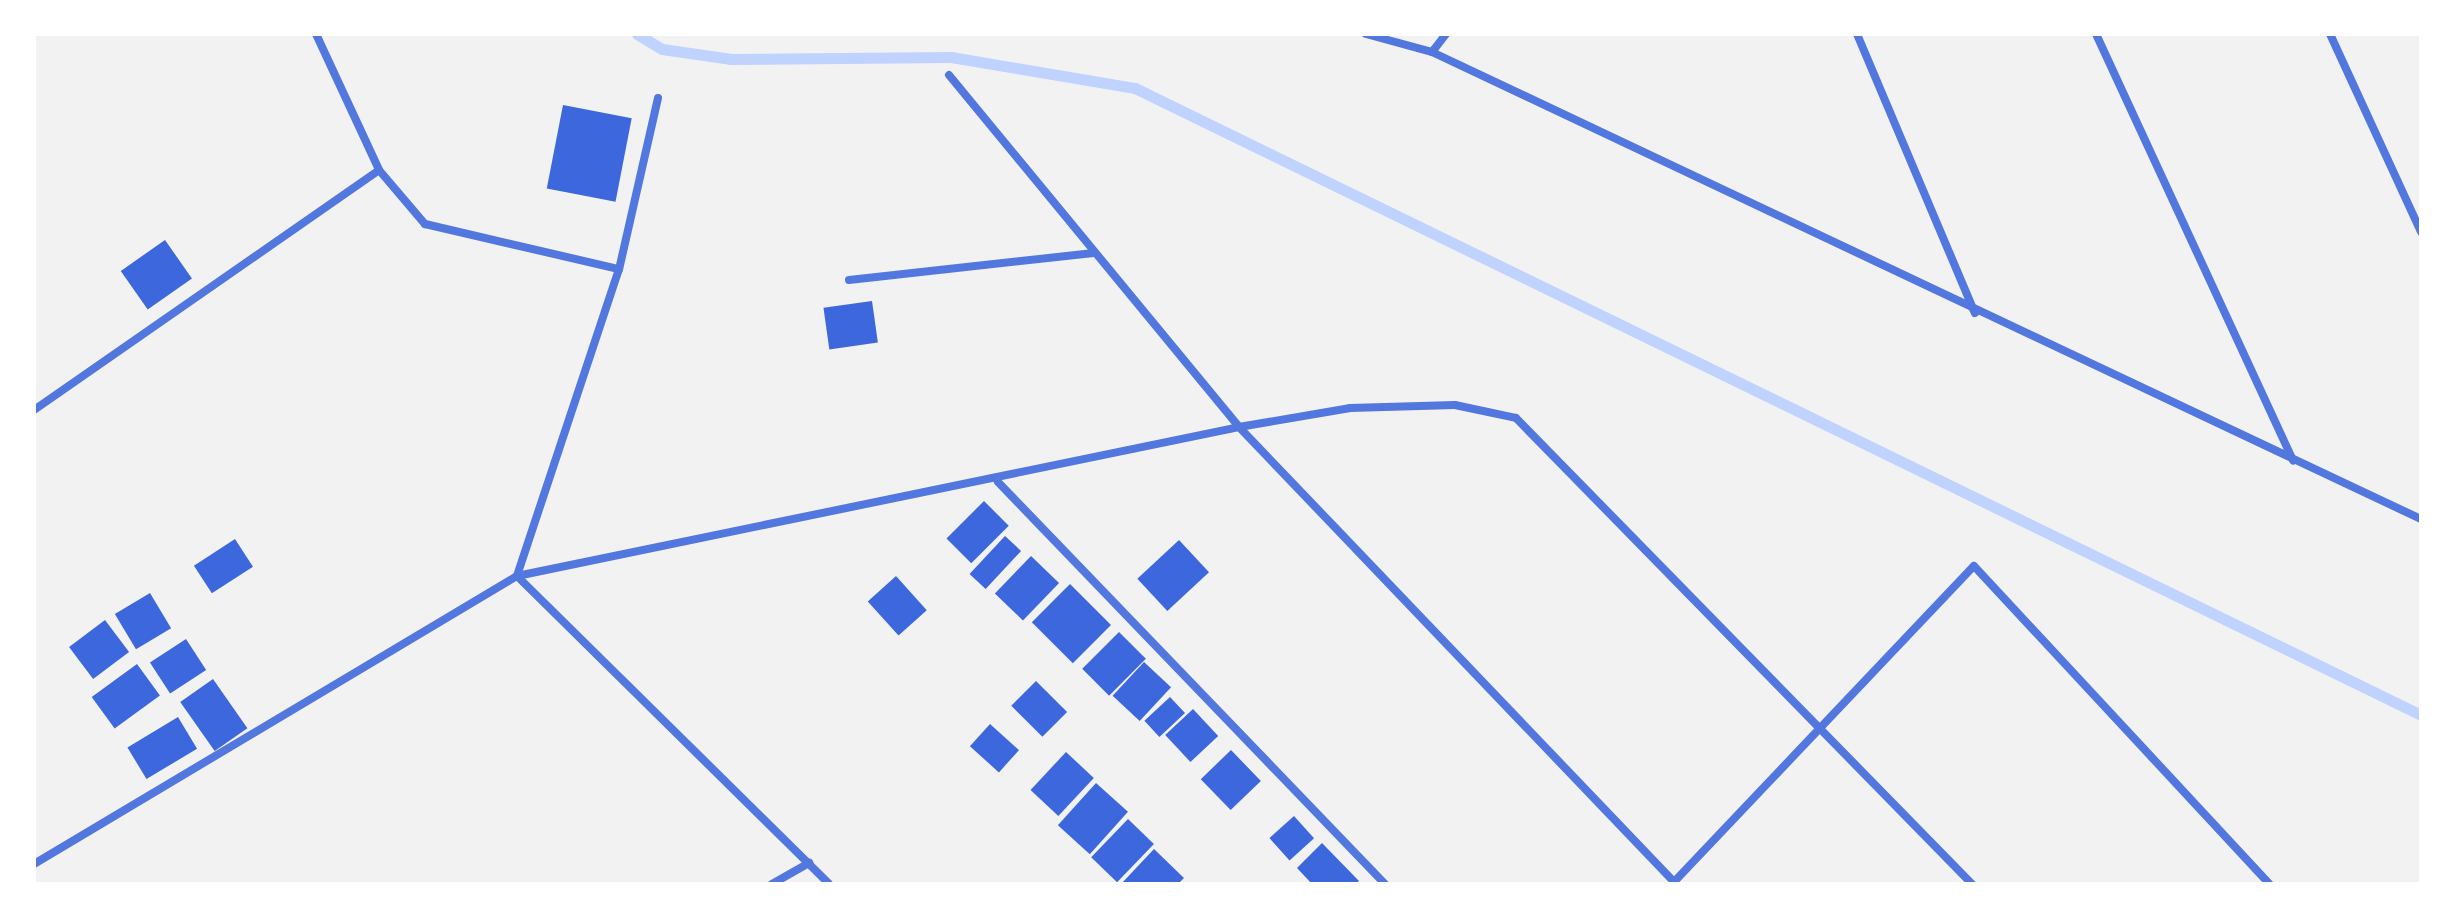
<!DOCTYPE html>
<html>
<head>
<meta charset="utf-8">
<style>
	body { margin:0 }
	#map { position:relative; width:2455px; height:918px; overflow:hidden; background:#f2f2f2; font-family:"Exo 2",sans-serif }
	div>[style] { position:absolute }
	.stream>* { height:11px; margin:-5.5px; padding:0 5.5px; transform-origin:5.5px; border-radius:5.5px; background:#bfd3fe }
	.building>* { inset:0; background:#3d67dc; transform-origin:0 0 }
	.minor>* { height:8px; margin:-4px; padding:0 4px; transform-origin:4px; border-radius:4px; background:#5277de }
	span { translate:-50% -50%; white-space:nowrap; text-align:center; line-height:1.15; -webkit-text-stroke:6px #fff; paint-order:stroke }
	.frame { position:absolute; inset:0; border:36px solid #fff; pointer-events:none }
</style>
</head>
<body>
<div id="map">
	<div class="stream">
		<i style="left:637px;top:34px;width:29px;rotate:31deg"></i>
		<i style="left:662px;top:49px;width:70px;rotate:8.2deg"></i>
		<i style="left:731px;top:59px;width:220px;rotate:-0.5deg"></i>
		<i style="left:951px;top:57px;width:187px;rotate:9.6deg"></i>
		<i style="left:1135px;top:88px;width:1431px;rotate:25.99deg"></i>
	</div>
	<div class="building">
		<i style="left:563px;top:105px;width:70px;height:85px;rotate:11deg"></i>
		<i style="left:165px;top:240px;width:47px;height:54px;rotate:55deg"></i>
		<i style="left:872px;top:301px;width:42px;height:49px;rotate:82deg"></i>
		<i style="left:984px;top:501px;width:35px;height:53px;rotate:45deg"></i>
		<i style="left:1005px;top:536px;width:22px;height:52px;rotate:43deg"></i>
		<i style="left:235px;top:539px;width:33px;height:49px;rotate:57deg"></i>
		<i style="left:1179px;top:540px;width:44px;height:57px;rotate:47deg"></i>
		<i style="left:1031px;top:556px;width:39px;height:52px;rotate:44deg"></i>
		<i style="left:896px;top:576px;width:46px;height:38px;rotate:48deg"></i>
		<i style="left:1070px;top:584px;width:58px;height:54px;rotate:45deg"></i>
		<i style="left:150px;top:593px;width:41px;height:41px;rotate:59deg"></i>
		<i style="left:105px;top:620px;width:40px;height:45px;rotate:53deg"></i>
		<i style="left:1119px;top:632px;width:38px;height:52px;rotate:45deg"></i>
		<i style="left:186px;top:639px;width:37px;height:43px;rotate:57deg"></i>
		<i style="left:1144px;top:662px;width:37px;height:46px;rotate:43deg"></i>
		<i style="left:137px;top:664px;width:39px;height:56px;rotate:54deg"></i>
		<i style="left:213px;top:679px;width:60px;height:40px;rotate:55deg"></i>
		<i style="left:1036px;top:681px;width:44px;height:35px;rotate:45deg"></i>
		<i style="left:1170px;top:697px;width:22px;height:35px;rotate:47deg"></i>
		<i style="left:1193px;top:709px;width:37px;height:38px;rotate:47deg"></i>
		<i style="left:178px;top:717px;width:37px;height:59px;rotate:59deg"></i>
		<i style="left:990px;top:724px;width:39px;height:30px;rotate:42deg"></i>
		<i style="left:1231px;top:750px;width:43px;height:42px;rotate:46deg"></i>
		<i style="left:1066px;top:752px;width:38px;height:52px;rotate:43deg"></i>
		<i style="left:1096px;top:783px;width:43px;height:57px;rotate:42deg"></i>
		<i style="left:1294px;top:816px;width:30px;height:33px;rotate:48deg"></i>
		<i style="left:1128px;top:819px;width:36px;height:53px;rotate:44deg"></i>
		<i style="clip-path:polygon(1322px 843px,1359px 881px,1355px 884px,1312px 884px,1297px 868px)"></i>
		<i style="clip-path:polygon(1154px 849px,1184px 878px,1178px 884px,1121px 884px)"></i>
	</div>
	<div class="minor">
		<i style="left:316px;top:34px;width:150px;rotate:65.1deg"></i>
		<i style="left:379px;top:170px;width:71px;rotate:49.6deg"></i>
		<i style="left:425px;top:224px;width:199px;rotate:13.1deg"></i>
		<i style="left:1366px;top:34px;width:68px;rotate:15.3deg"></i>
		<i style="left:1432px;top:52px;width:1094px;rotate:25.28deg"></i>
		<i style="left:1857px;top:34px;width:303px;rotate:67.1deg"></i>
		<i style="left:2096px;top:34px;width:470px;rotate:65.2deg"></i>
		<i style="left:2330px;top:34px;width:218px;rotate:65.3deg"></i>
		<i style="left:1432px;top:52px;width:23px;rotate:-52deg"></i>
		<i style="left:949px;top:75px;width:456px;rotate:50.5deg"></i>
		<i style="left:1239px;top:427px;width:632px;rotate:46.28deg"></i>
		<i style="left:658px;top:98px;width:175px;rotate:102.8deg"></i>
		<i style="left:619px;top:269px;width:324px;rotate:108.4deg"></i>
		<i style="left:517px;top:576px;width:438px;rotate:44.6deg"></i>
		<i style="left:849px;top:280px;width:246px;rotate:-6.3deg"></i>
		<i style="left:34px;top:410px;width:420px;rotate:-34.8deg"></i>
		<i style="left:998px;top:482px;width:558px;rotate:46.09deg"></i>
		<i style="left:34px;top:864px;width:562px;rotate:-30.81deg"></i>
		<i style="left:517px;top:576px;width:737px;rotate:-11.66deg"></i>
		<i style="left:1239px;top:427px;width:113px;rotate:-9.7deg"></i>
		<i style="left:1350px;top:408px;width:105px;rotate:-1.6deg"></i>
		<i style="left:1455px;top:405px;width:62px;rotate:12deg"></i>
		<i style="left:1516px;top:418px;width:652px;rotate:45.62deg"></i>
		<i style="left:1673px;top:883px;width:437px;rotate:-46.5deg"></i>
		<i style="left:1974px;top:566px;width:434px;rotate:47.1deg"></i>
		<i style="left:772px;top:884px;width:43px;rotate:-29.6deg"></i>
	</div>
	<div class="frame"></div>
</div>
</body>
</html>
